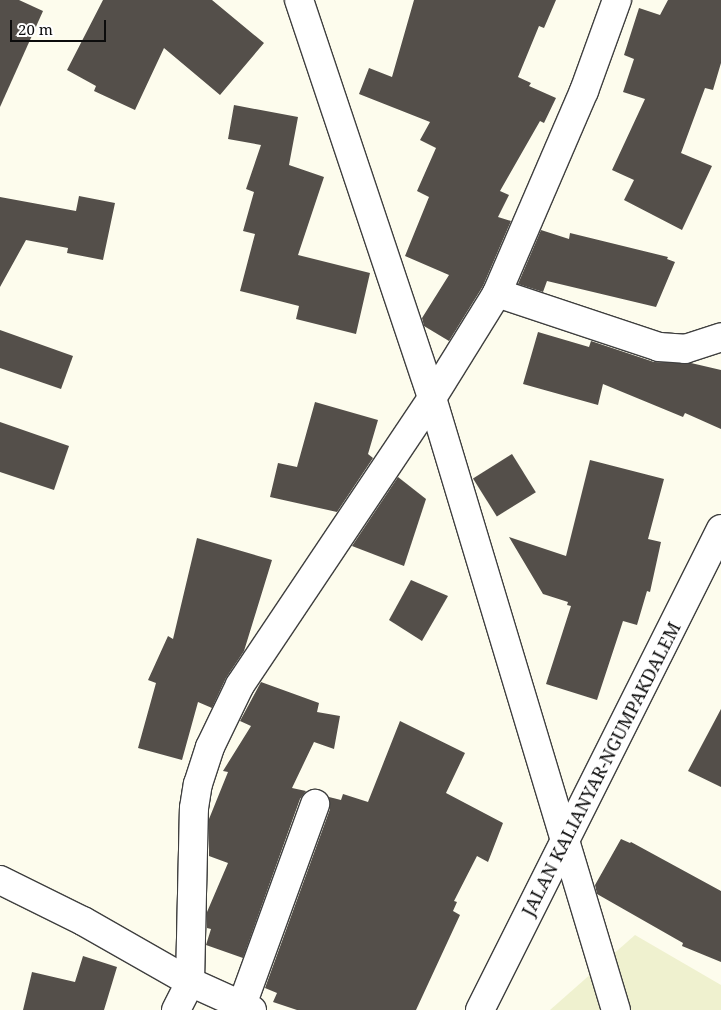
<!DOCTYPE html>
<html>
<head>
<meta charset="utf-8">
<style>
	body { margin:0 }
	#map { position:relative; width:721px; height:1010px; overflow:hidden; background:#fdfced; font-family:"Noto Serif",serif }
	div>[style] { position:absolute }
	.farmland>* { inset:0; background:#eff1cf }
	.building>* { inset:0; background:#544f4a; transform-origin:0 0 }
	.roads { filter:drop-shadow(1px 0 #3f3f3f) drop-shadow(-1px 0 #3f3f3f) drop-shadow(0 1px #3f3f3f) drop-shadow(0 -1px #3f3f3f) }
	.minor>* { height:28px; margin:-14px; padding:0 14px; transform-origin:14px; border-radius:14px; background:#fff }
	span { translate:-50% -50%; white-space:nowrap; text-align:center; line-height:1.15; -webkit-text-stroke:5px #fff; paint-order:stroke }
	.street-label { font-size:18px; color:#0c0c0c }
	.scale { position:absolute; left:10px; top:20px; width:96px; height:22px; box-sizing:border-box; border:2px solid #0c0c0c; border-top:0; padding-left:6px; font-size:15px; line-height:18px; white-space:nowrap; color:#0c0c0c; -webkit-text-stroke:4px #fff; paint-order:stroke }
</style>
</head>
<body>
<div id="map">
	<div class="farmland">
		<i style="clip-path:polygon(635px 935px,721px 985px,721px 1010px,550px 1010px)"></i>
	</div>
	<div class="building">
		<i style="clip-path:polygon(0 0,19px 0,43px 11px,0 107px)"></i>
		<i style="clip-path:polygon(103px 0,212px 0,264px 43px,220px 95px,164px 48px,135px 110px,94px 91px,96px 86px,67px 70px)"></i>
		<i style="clip-path:polygon(414px 0,556px 0,544px 28px,539px 26px,518px 77px,531px 83px,529px 86px,556px 98px,544px 123px,540px 121px,500px 191px,509px 195px,498px 217px,511px 221px,483px 286px,449px 341px,424px 326px,422px 318px,449px 275px,405px 256px,429px 197px,417px 191px,436px 148px,420px 140px,430px 122px,359px 94px,369px 68px,392px 77px)"></i>
		<i style="clip-path:polygon(668px 0,721px 0,721px 63px,713px 90px,705px 88px,681px 153px,712px 166px,682px 230px,624px 200px,634px 180px,612px 170px,645px 99px,623px 92px,634px 59px,624px 55px,639px 8px,660px 15px)"></i>
		<i style="clip-path:polygon(234px 105px,298px 117px,289px 165px,324px 177px,298px 255px,370px 273px,356px 334px,296px 319px,299px 306px,240px 291px,255px 234px,243px 231px,254px 192px,246px 189px,261px 145px,228px 139px)"></i>
		<i style="clip-path:polygon(79px 196px,115px 203px,103px 260px,67px 253px,68px 248px,26px 240px,0 287px,0 197px,76px 211px)"></i>
		<i style="clip-path:polygon(541px 230px,569px 239px,570px 233px,668px 257px,667px 259px,675px 262px,656px 307px,547px 281px,543px 292px,518px 284px)"></i>
		<i style="clip-path:polygon(0 330px,73px 356px,61px 389px,0 368px)"></i>
		<i style="clip-path:polygon(538px 332px,589px 347px,591px 341px,654px 362px,691px 363px,721px 370px,721px 429px,685px 413px,683px 417px,603px 384px,598px 405px,523px 384px)"></i>
		<i style="clip-path:polygon(315px 402px,378px 420px,368px 454px,373px 458px,337px 512px,270px 497px,278px 463px,297px 467px)"></i>
		<i style="clip-path:polygon(0 422px,69px 446px,54px 490px,0 472px)"></i>
		<i style="left:512px;top:454px;width:45px;height:46px;rotate:58deg"></i>
		<i style="clip-path:polygon(590px 460px,664px 479px,648px 539px,661px 542px,650px 592px,647px 591px,637px 625px,623px 621px,597px 700px,546px 684px,571px 606px,567px 605px,568px 602px,543px 594px,509px 537px,566px 556px)"></i>
		<i style="clip-path:polygon(398px 477px,426px 499px,404px 566px,352px 546px)"></i>
		<i style="clip-path:polygon(197px 538px,272px 560px,244px 651px,226px 678px,212px 708px,198px 702px,182px 760px,138px 748px,156px 683px,148px 680px,168px 636px,173px 639px)"></i>
		<i style="clip-path:polygon(411px 580px,448px 596px,422px 641px,389px 620px)"></i>
		<i style="clip-path:polygon(261px 682px,319px 703px,317px 712px,340px 716px,334px 749px,314px 742px,292px 788px,306px 791px,300px 799px,243px 958px,206px 945px,211px 929px,207px 928px,207px 912px,228px 863px,209px 856px,209px 819px,228px 772px,223px 771px,251px 726px,240px 721px)"></i>
		<i style="clip-path:polygon(721px 709px,721px 787px,688px 771px)"></i>
		<i style="clip-path:polygon(400px 721px,465px 753px,446px 793px,503px 823px,488px 862px,477px 856px,454px 901px,457px 902px,453px 911px,460px 915px,416px 1010px,297px 1010px,273px 1002px,277px 993px,265px 988px,330px 809px,329px 797px,341px 800px,343px 794px,368px 802px)"></i>
		<i style="clip-path:polygon(621px 839px,630px 843px,631px 842px,721px 891px,721px 962px,682px 946px,683px 943px,597px 894px,595px 885px)"></i>
		<i style="clip-path:polygon(83px 956px,117px 967px,104px 1010px,23px 1010px,32px 972px,75px 982px)"></i>
	</div>
	<div class="roads">
		<div class="minor">
			<i style="left:299px;top:0;width:420px;rotate:71.5deg"></i>
			<i style="left:432px;top:398px;width:639px;rotate:73.27deg"></i>
			<i style="left:497px;top:293px;width:171px;rotate:18.4deg"></i>
			<i style="left:659px;top:347px;width:26px;rotate:4deg"></i>
			<i style="left:685px;top:349px;width:38px;rotate:-18deg"></i>
			<i style="left:0;top:880px;width:93px;rotate:26.3deg"></i>
			<i style="left:83px;top:921px;width:123px;rotate:29.7deg"></i>
			<i style="left:190px;top:982px;width:68px;rotate:24.3deg"></i>
			<i style="left:242px;top:1005px;width:214px;rotate:-70deg"></i>
			<i style="left:176px;top:1010px;width:31px;rotate:-63deg"></i>
			<i style="left:190px;top:982px;width:174px;rotate:-88.7deg"></i>
			<i style="left:194px;top:808px;width:24px;rotate:-81deg"></i>
			<i style="left:198px;top:784px;width:39px;rotate:-72deg"></i>
			<i style="left:210px;top:747px;width:69px;rotate:-64.2deg"></i>
			<i style="left:240px;top:685px;width:345px;rotate:-56.2deg"></i>
			<i style="left:432px;top:398px;width:123px;rotate:-58.2deg"></i>
			<i style="left:497px;top:293px;width:220px;rotate:-66.7deg"></i>
			<i style="left:584px;top:91px;width:97px;rotate:-70.1deg"></i>
			<i style="left:480px;top:1010px;width:538px;rotate:-63.39deg"></i>
		</div>
	</div>
	<div class="street-label">
		<span style="left:601px;top:769px;rotate:-63deg">JALAN KALIANYAR-NGUMPAKDALEM</span>
	</div>
	<div class="scale">20 m</div>
</div>
</body>
</html>
